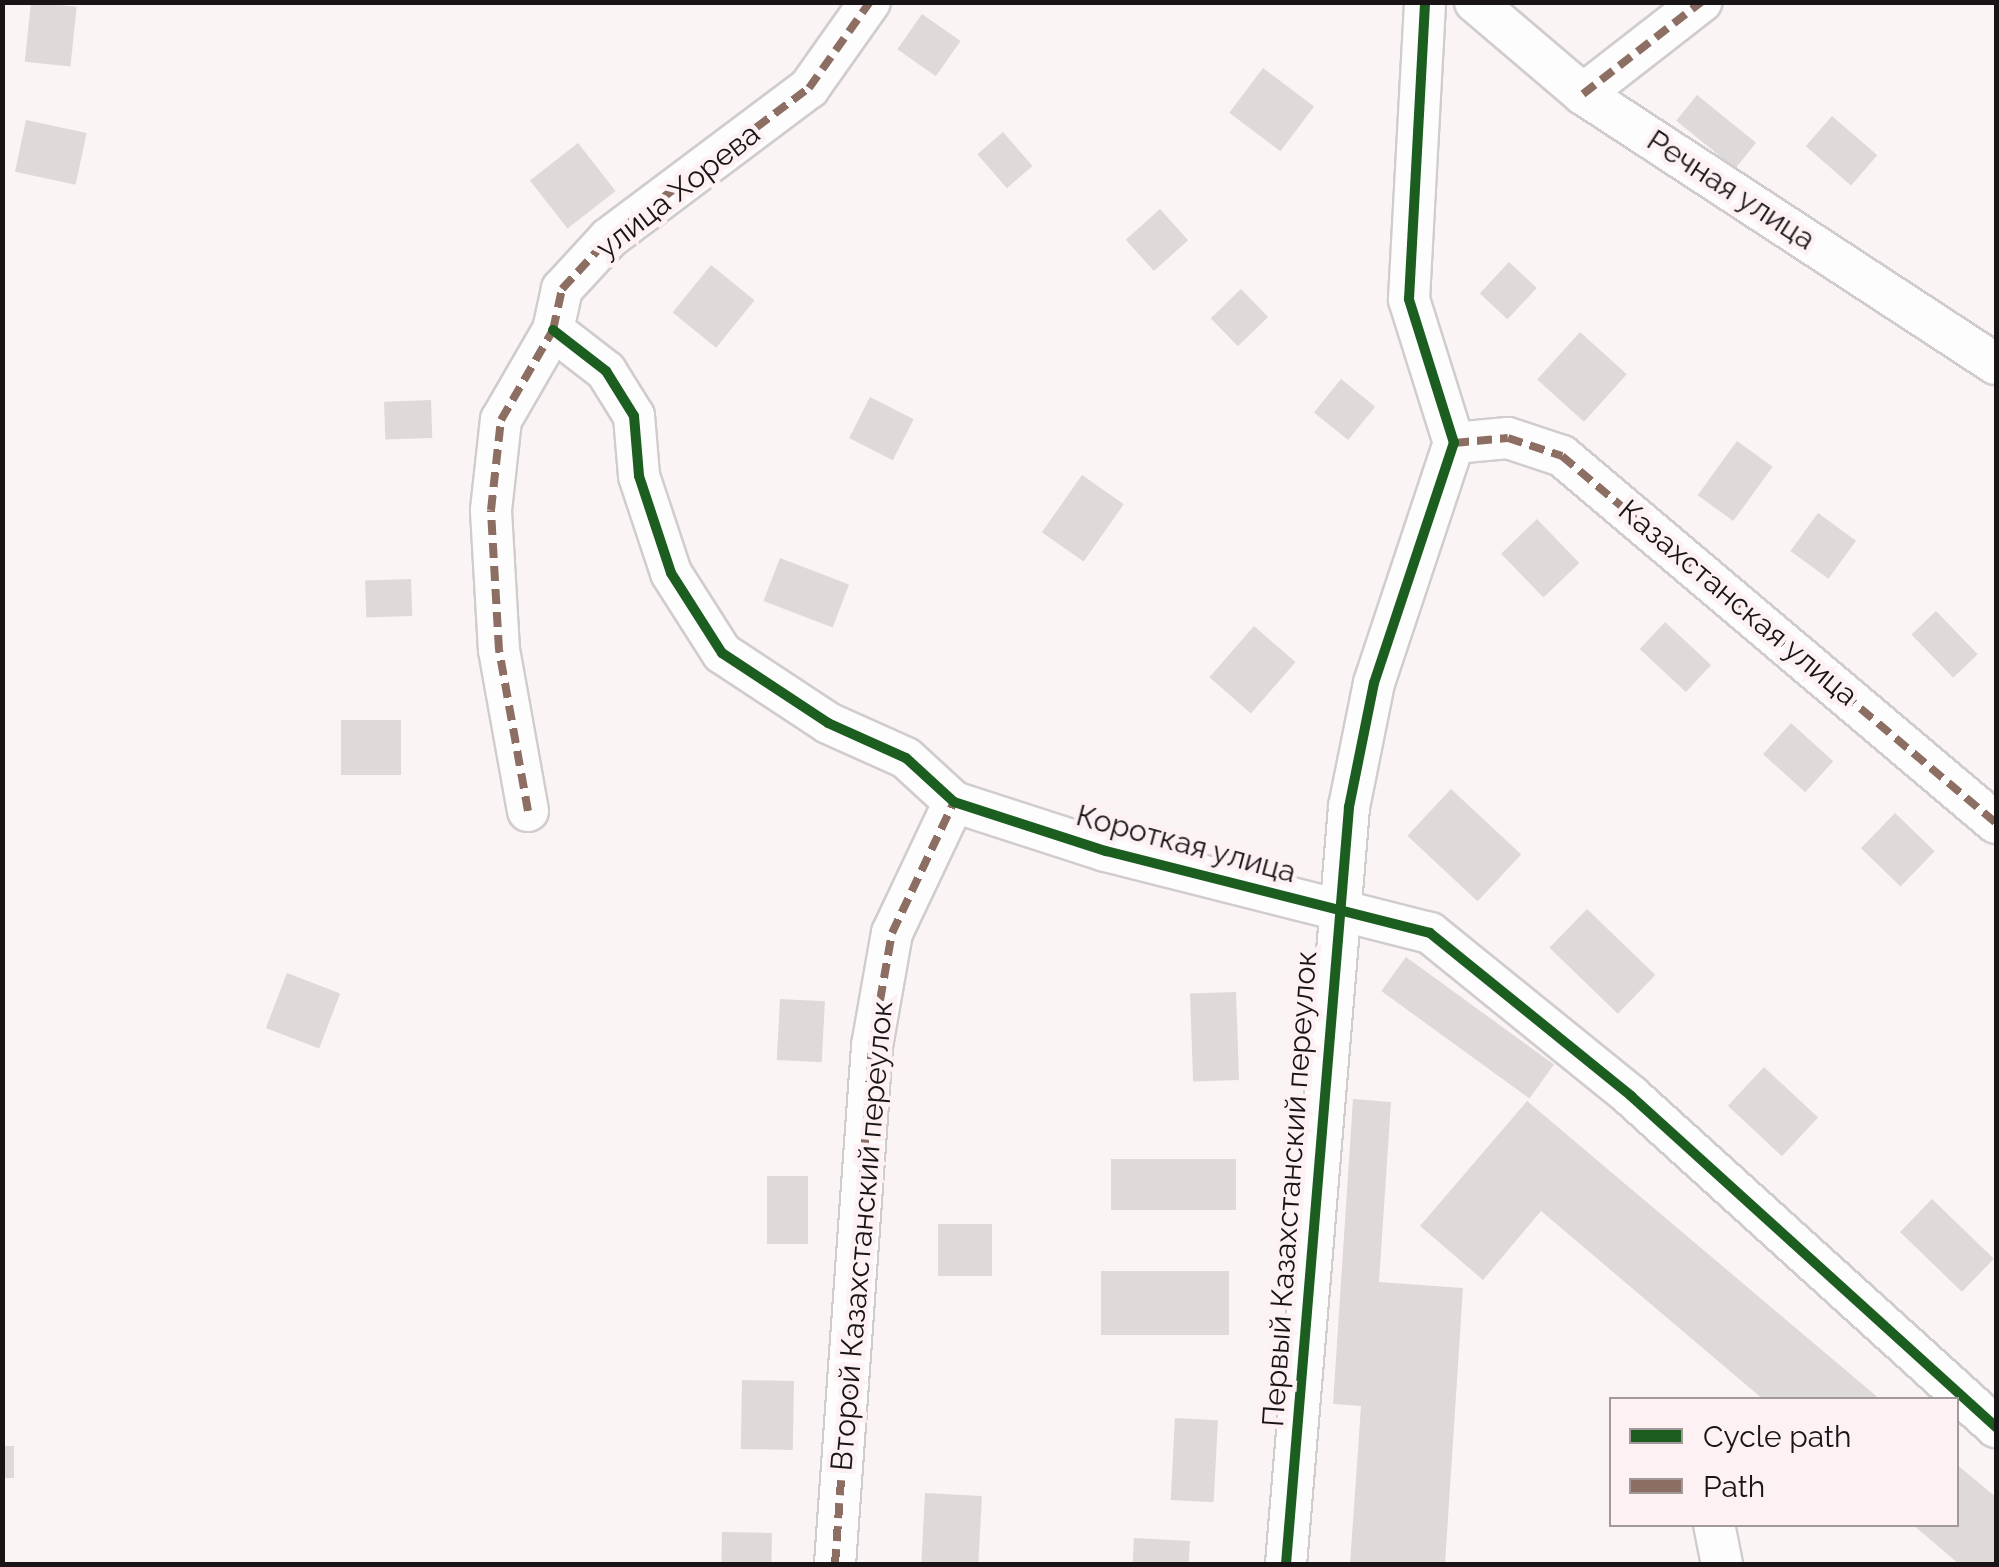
<!DOCTYPE html>
<html>
<head>
<meta charset="utf-8">
<style>
	body { margin:0 }
	#map { position:relative; width:1999px; height:1567px; overflow:hidden; background:#faf4f5; font-family:Raleway,sans-serif }
	div>[style] { position:absolute }
	.building>* { inset:0; background:#dfdada; transform-origin:0 0 }
	.roads { filter:drop-shadow(2px 0 #d1cccd) drop-shadow(-2px 0 #d1cccd) drop-shadow(0 2px #d1cccd) drop-shadow(0 -2px #d1cccd) }
	.minor>* { height:40px; margin:-20px; padding:0 20px; transform-origin:20px; border-radius:20px; background:#fefdfe }
	.quiet>* { height:8px; margin-top:-4px; transform-origin:0; background:repeating-linear-gradient(90deg,#8d6e63 0 15px,transparent 0 23px) }
	.cycleway>* { height:10px; margin:-5px; padding:0 5px; transform-origin:5px; border-radius:5px; background:#1b5e20 }
	span { translate:-50% -50%; white-space:nowrap; text-align:center; line-height:1.15; -webkit-text-stroke:9px #fdf1f4; paint-order:stroke }
	.street-label { font-size:30px; color:#191516 }
	.frame { position:absolute; inset:0; border:5px solid #191516; pointer-events:none }
	.legend { position:absolute; left:1609px; top:1397px; width:350px; height:130px; box-sizing:border-box; background:#fdf1f4; border:2px solid #a2999b; margin:0; padding:12px 18px; list-style:none; font-size:30px; color:#191516 }
	.legend li { display:flex; align-items:center; gap:20px; height:50px }
	.legend b { width:50px; border:2px solid #a2999b }
</style>
</head>
<body>
<div id="map">
	<div class="building">
		<i style="left:31px;top:2px;width:46px;height:60px;rotate:6deg"></i>
		<i style="left:922px;top:14px;width:47px;height:43px;rotate:35deg"></i>
		<i style="left:1263px;top:68px;width:64px;height:56px;rotate:37deg"></i>
		<i style="left:1697px;top:95px;width:76px;height:33px;rotate:39deg"></i>
		<i style="left:1832px;top:116px;width:60px;height:40px;rotate:41deg"></i>
		<i style="left:26px;top:120px;width:62px;height:53px;rotate:12deg"></i>
		<i style="left:1003px;top:132px;width:45px;height:34px;rotate:49deg"></i>
		<i style="left:578px;top:143px;width:61px;height:61px;rotate:52deg"></i>
		<i style="left:1160px;top:209px;width:42px;height:46px;rotate:48deg"></i>
		<i style="left:1509px;top:262px;width:38px;height:43px;rotate:43deg"></i>
		<i style="left:711px;top:265px;width:56px;height:61px;rotate:39deg"></i>
		<i style="left:1241px;top:289px;width:39px;height:42px;rotate:46deg"></i>
		<i style="left:1580px;top:332px;width:63px;height:64px;rotate:42deg"></i>
		<i style="left:1341px;top:379px;width:44px;height:43px;rotate:39deg"></i>
		<i style="left:870px;top:397px;width:49px;height:46px;rotate:27deg"></i>
		<i style="left:431px;top:400px;width:38px;height:47px;rotate:88deg"></i>
		<i style="left:1737px;top:441px;width:44px;height:67px;rotate:36deg"></i>
		<i style="left:1082px;top:475px;width:51px;height:70px;rotate:35deg"></i>
		<i style="left:1818px;top:513px;width:47px;height:47px;rotate:36deg"></i>
		<i style="left:1537px;top:519px;width:61px;height:50px;rotate:46deg"></i>
		<i style="left:780px;top:558px;width:74px;height:46px;rotate:21deg"></i>
		<i style="left:411px;top:579px;width:37px;height:46px;rotate:88deg"></i>
		<i style="left:1936px;top:611px;width:60px;height:34px;rotate:46deg"></i>
		<i style="left:1665px;top:622px;width:63px;height:37px;rotate:43deg"></i>
		<i style="left:1254px;top:626px;width:55px;height:68px;rotate:41deg"></i>
		<i style="left:341px;top:720px;width:60px;height:55px"></i>
		<i style="left:1791px;top:723px;width:57px;height:42px;rotate:42deg"></i>
		<i style="left:1451px;top:789px;width:96px;height:64px;rotate:43deg"></i>
		<i style="left:1895px;top:813px;width:55px;height:49px;rotate:44deg"></i>
		<i style="left:1587px;top:909px;width:95px;height:54px;rotate:44deg"></i>
		<i style="left:1406px;top:957px;width:183px;height:42px;rotate:36deg"></i>
		<i style="left:287px;top:973px;width:57px;height:59px;rotate:21deg"></i>
		<i style="left:1236px;top:992px;width:88px;height:46px;rotate:88deg"></i>
		<i style="left:780px;top:999px;width:45px;height:61px;rotate:3deg"></i>
		<i style="left:1764px;top:1067px;width:74px;height:53px;rotate:43deg"></i>
		<i style="clip-path:polygon(1353px 1099px,1391px 1102px,1379px 1282px,1463px 1288px,1445px 1564px,1350px 1564px,1361px 1406px,1333px 1404px)"></i>
		<i style="clip-path:polygon(1527px 1101px,1881px 1400px,1764px 1400px,1541px 1211px,1483px 1280px,1420px 1226px)"></i>
		<i style="left:1111px;top:1159px;width:125px;height:51px"></i>
		<i style="left:767px;top:1176px;width:41px;height:68px"></i>
		<i style="left:1932px;top:1199px;width:86px;height:46px;rotate:44deg"></i>
		<i style="left:938px;top:1224px;width:54px;height:52px"></i>
		<i style="left:1229px;top:1271px;width:64px;height:128px;rotate:90deg"></i>
		<i style="left:742px;top:1380px;width:52px;height:69px;rotate:1deg"></i>
		<i style="left:1175px;top:1418px;width:43px;height:82px;rotate:3deg"></i>
		<i style="left:2px;top:1446px;width:12px;height:32px"></i>
		<i style="clip-path:polygon(1956px 1464px,1996px 1497px,1996px 1564px,1959px 1564px,1912px 1524px,1956px 1524px)"></i>
		<i style="left:925px;top:1493px;width:57px;height:71px;rotate:3deg"></i>
		<i style="left:722px;top:1532px;width:50px;height:32px;rotate:1deg"></i>
		<i style="left:1134px;top:1538px;width:56px;height:26px;rotate:3deg"></i>
	</div>
	<div class="roads">
		<div class="minor">
			<i style="left:1475px;top:2px;width:142px;rotate:40.4deg"></i>
			<i style="left:1583px;top:94px;width:493px;rotate:33.2deg"></i>
			<i style="left:1583px;top:94px;width:150px;rotate:-37.9deg"></i>
			<i style="left:553px;top:330px;width:67px;rotate:37.7deg"></i>
			<i style="left:606px;top:371px;width:53px;rotate:58.1deg"></i>
			<i style="left:634px;top:416px;width:60px;rotate:85.2deg"></i>
			<i style="left:639px;top:476px;width:102px;rotate:71.7deg"></i>
			<i style="left:671px;top:573px;width:95px;rotate:57.5deg"></i>
			<i style="left:722px;top:653px;width:127px;rotate:33.4deg"></i>
			<i style="left:828px;top:723px;width:85px;rotate:24.2deg"></i>
			<i style="left:906px;top:758px;width:65px;rotate:42.5deg"></i>
			<i style="left:954px;top:802px;width:160px;rotate:17.9deg"></i>
			<i style="left:1106px;top:851px;width:334px;rotate:14.2deg"></i>
			<i style="left:1430px;top:933px;width:259px;rotate:39deg"></i>
			<i style="left:1631px;top:1096px;width:493px;rotate:42.2deg"></i>
			<i style="left:1454px;top:443px;width:54px;rotate:-5.3deg"></i>
			<i style="left:1508px;top:438px;width:57px;rotate:18.4deg"></i>
			<i style="left:1562px;top:456px;width:568px;rotate:40.22deg"></i>
			<i style="left:528px;top:811px;width:164px;rotate:-100.2deg"></i>
			<i style="left:499px;top:650px;width:140px;rotate:-93.3deg"></i>
			<i style="left:491px;top:510px;width:91px;rotate:-83.7deg"></i>
			<i style="left:501px;top:420px;width:104px;rotate:-60deg"></i>
			<i style="left:553px;top:330px;width:42px;rotate:-77.6deg"></i>
			<i style="left:562px;top:289px;width:69px;rotate:-47.3deg"></i>
			<i style="left:609px;top:238px;width:250px;rotate:-36.9deg"></i>
			<i style="left:809px;top:88px;width:105px;rotate:-54.7deg"></i>
			<i style="left:1714px;top:1524px;width:41px;rotate:78.7deg"></i>
			<i style="left:835px;top:1564px;width:519px;rotate:-85.91deg"></i>
			<i style="left:872px;top:1046px;width:115px;rotate:-80deg"></i>
			<i style="left:892px;top:933px;width:145px;rotate:-64.7deg"></i>
			<i style="left:1286px;top:1564px;width:760px;rotate:-85.24deg"></i>
			<i style="left:1349px;top:807px;width:126px;rotate:-78.6deg"></i>
			<i style="left:1374px;top:683px;width:253px;rotate:-71.6deg"></i>
			<i style="left:1454px;top:443px;width:151px;rotate:-107.4deg"></i>
			<i style="left:1409px;top:299px;width:297px;rotate:-86.9deg"></i>
		</div>
	</div>
	<div class="quiet">
		<i style="left:1583px;top:94px;width:150px;rotate:-37.9deg"></i>
		<i style="left:1454px;top:443px;width:54px;rotate:-5.3deg"></i>
		<i style="left:1508px;top:438px;width:57px;rotate:18.4deg"></i>
		<i style="left:1562px;top:456px;width:568px;rotate:40.22deg"></i>
		<i style="left:528px;top:811px;width:164px;rotate:-100.2deg"></i>
		<i style="left:499px;top:650px;width:140px;rotate:-93.3deg"></i>
		<i style="left:491px;top:510px;width:91px;rotate:-83.7deg"></i>
		<i style="left:501px;top:420px;width:104px;rotate:-60deg"></i>
		<i style="left:553px;top:330px;width:42px;rotate:-77.6deg"></i>
		<i style="left:562px;top:289px;width:69px;rotate:-47.3deg"></i>
		<i style="left:609px;top:238px;width:250px;rotate:-36.9deg"></i>
		<i style="left:809px;top:88px;width:105px;rotate:-54.7deg"></i>
		<i style="left:835px;top:1564px;width:519px;rotate:-85.91deg"></i>
		<i style="left:872px;top:1046px;width:115px;rotate:-80deg"></i>
		<i style="left:892px;top:933px;width:145px;rotate:-64.7deg"></i>
	</div>
	<div class="cycleway">
		<i style="left:553px;top:330px;width:67px;rotate:37.7deg"></i>
		<i style="left:606px;top:371px;width:53px;rotate:58.1deg"></i>
		<i style="left:634px;top:416px;width:60px;rotate:85.2deg"></i>
		<i style="left:639px;top:476px;width:102px;rotate:71.7deg"></i>
		<i style="left:671px;top:573px;width:95px;rotate:57.5deg"></i>
		<i style="left:722px;top:653px;width:127px;rotate:33.4deg"></i>
		<i style="left:828px;top:723px;width:85px;rotate:24.2deg"></i>
		<i style="left:906px;top:758px;width:65px;rotate:42.5deg"></i>
		<i style="left:954px;top:802px;width:160px;rotate:17.9deg"></i>
		<i style="left:1106px;top:851px;width:334px;rotate:14.2deg"></i>
		<i style="left:1430px;top:933px;width:259px;rotate:39deg"></i>
		<i style="left:1631px;top:1096px;width:493px;rotate:42.2deg"></i>
		<i style="left:1286px;top:1564px;width:760px;rotate:-85.24deg"></i>
		<i style="left:1349px;top:807px;width:126px;rotate:-78.6deg"></i>
		<i style="left:1374px;top:683px;width:253px;rotate:-71.6deg"></i>
		<i style="left:1454px;top:443px;width:151px;rotate:-107.4deg"></i>
		<i style="left:1409px;top:299px;width:297px;rotate:-86.9deg"></i>
	</div>
	<div class="street-label">
		<span style="left:1731px;top:190px;rotate:33deg">Речная улица</span>
		<span style="left:678px;top:191px;rotate:-38deg">улица Хорева</span>
		<span style="left:1738px;top:603px;rotate:40deg">Казахстанская улица</span>
		<span style="left:1186px;top:844px;rotate:15deg">Короткая улица</span>
		<span style="left:1290px;top:1189px;rotate:-86deg">Первый Казахстанский переулок</span>
		<span style="left:862px;top:1236px;rotate:-85deg">Второй Казахстанский переулок</span>
	</div>
	<div class="frame"></div>
	<ul class="legend">
	<li><b style="height:12px;background:#1b5e20"></b>Cycle path</li>
	<li><b style="height:12px;background:#8d6e63"></b>Path</li>
	</ul>
</div>
</body>
</html>
